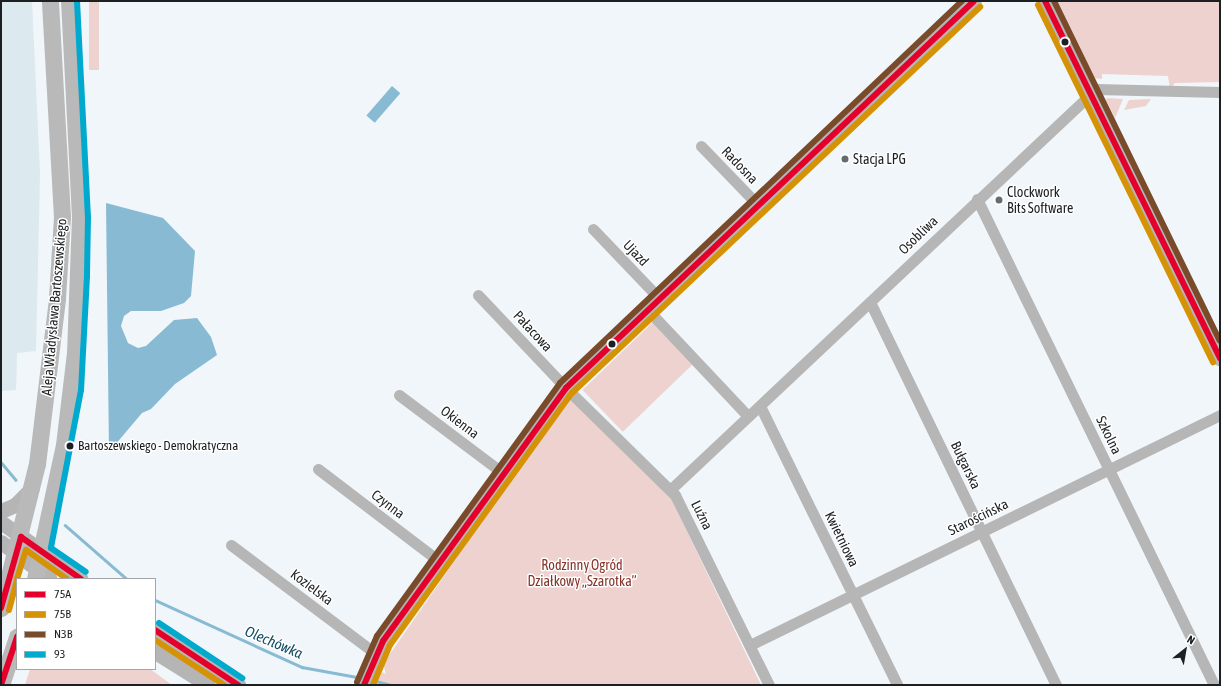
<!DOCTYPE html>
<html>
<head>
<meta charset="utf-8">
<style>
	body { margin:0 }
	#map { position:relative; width:1221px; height:686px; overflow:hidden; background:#f0f6f9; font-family:"Asap Condensed",sans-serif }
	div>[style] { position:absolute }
	.built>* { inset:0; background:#dce9ef }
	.green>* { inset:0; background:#eed2cf; transform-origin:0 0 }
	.water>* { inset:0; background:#88bad3; transform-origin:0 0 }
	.stream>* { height:2.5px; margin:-1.25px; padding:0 1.25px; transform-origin:1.25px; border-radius:1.25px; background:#88bad3 }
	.street>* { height:11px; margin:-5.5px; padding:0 5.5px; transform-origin:5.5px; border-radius:5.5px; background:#b7b6b6 }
	.secondary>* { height:15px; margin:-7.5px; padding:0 7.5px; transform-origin:7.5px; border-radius:7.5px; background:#b5b5b6 }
	.primary>* { height:17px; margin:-8.5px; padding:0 8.5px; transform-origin:8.5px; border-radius:8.5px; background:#b9b9b9 }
	.bus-1>* { height:6px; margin:-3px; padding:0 3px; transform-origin:3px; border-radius:3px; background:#e4002b }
	.bus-2>* { height:6px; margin:-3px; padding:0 3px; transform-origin:3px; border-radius:3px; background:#d69205 }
	.bus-3>* { height:6px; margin:-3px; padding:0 3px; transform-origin:3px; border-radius:3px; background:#7a4b2a }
	.bus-4>* { height:6px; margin:-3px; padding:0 3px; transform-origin:3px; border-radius:3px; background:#00a9ce }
	.dots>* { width:11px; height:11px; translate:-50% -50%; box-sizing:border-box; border:2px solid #fff; border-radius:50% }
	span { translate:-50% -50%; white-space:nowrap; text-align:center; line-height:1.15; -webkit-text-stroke:3px #fff; paint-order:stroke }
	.bus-label { font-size:13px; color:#1c2022 }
	.left { translate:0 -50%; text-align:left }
	.poi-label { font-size:14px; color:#1c2022 }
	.street-label { font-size:14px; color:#1c2022 }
	.park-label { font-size:14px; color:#86332a }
	.water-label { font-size:15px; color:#164e66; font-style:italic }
	.frame { position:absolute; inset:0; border:2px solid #1c2022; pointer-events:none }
	.legend { position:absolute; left:16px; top:578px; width:140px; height:92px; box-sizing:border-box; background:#fff; border:1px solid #a4a6a7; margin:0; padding:5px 7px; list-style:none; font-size:12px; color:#1c2022 }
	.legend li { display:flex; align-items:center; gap:8px; height:20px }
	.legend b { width:20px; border:1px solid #a4a6a7 }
	.north { position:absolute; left:1165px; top:630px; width:40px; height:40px; -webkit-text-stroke:3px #fff; paint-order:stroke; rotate:31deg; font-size:11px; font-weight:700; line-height:16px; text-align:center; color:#1c2022 }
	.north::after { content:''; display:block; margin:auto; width:14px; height:18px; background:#1c2022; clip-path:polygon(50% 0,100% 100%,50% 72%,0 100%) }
</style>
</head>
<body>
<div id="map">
	<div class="built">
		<i style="clip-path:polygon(1px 1px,32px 1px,40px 174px,36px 351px,17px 353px,16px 390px,1px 391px)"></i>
	</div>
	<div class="green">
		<i style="left:89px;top:1px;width:10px;height:69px"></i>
		<i style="clip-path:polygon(1056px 1px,1220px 1px,1220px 82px,1175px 83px,1170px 89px,1168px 76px,1102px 74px,1102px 79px,1094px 78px)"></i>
		<i style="clip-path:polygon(1107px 98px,1123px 99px,1115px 118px,1106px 100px)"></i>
		<i style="clip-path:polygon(1151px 99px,1146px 106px,1124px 110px,1129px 100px)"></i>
		<i style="left:1107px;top:108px;width:70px;height:4px;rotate:64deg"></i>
		<i style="left:653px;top:322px;width:58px;height:98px;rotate:46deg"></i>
		<i style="clip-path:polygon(569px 396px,668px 492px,761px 685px,372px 685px,377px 670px,386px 674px,383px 664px)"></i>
		<i style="clip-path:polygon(155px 640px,179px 652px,229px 685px,219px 685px,155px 645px)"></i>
		<i style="clip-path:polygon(30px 669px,150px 669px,172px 685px,25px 685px)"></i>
	</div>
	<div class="water">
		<i style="left:392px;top:86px;width:11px;height:39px;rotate:41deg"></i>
		<i style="clip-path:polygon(106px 203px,163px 218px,195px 251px,191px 296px,184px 303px,161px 311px,131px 311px,124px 316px,121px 326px,128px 343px,138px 348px,146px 346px,174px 320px,197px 318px,211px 337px,217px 355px,175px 384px,151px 409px,142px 413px,109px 452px)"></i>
	</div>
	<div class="stream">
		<i style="left:1px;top:462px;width:23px;rotate:50deg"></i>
		<i style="left:65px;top:525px;width:82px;rotate:41.1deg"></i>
		<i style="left:155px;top:600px;width:162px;rotate:24.5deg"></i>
		<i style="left:302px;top:667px;width:61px;rotate:10.4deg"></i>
		<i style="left:372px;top:680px;width:20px;rotate:15deg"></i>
	</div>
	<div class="street">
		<i style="left:701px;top:146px;width:82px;rotate:46deg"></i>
		<i style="left:977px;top:199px;width:541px;rotate:64deg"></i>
		<i style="left:593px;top:229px;width:95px;rotate:46.3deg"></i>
		<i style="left:478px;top:295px;width:128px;rotate:46.6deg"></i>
		<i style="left:566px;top:388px;width:153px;rotate:44.5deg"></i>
		<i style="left:675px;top:495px;width:212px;rotate:63.7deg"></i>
		<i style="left:870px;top:302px;width:426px;rotate:64.1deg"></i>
		<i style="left:647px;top:309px;width:147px;rotate:46.7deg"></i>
		<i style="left:399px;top:395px;width:130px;rotate:36.9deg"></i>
		<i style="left:760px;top:406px;width:311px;rotate:63.8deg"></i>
		<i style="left:318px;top:469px;width:153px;rotate:37.3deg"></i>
		<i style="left:671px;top:489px;width:584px;rotate:-43.26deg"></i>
		<i style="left:1096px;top:89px;width:124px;rotate:1.4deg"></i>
		<i style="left:231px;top:545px;width:180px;rotate:36.9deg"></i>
		<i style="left:750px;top:645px;width:523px;rotate:-26.08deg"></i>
	</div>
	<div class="secondary">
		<i style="left:1045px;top:1px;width:398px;rotate:63.9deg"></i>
		<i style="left:1px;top:511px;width:15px;rotate:-23deg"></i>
		<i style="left:15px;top:505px;width:24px;rotate:-45deg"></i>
		<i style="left:1px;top:522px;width:98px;rotate:35.5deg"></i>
		<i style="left:1px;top:542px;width:61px;rotate:37.1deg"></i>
		<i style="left:155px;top:630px;width:100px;rotate:33.5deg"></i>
		<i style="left:155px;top:652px;width:62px;rotate:31.9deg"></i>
		<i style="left:364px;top:685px;width:48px;rotate:-66.6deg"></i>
		<i style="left:383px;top:641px;width:312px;rotate:-54.1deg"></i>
		<i style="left:566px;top:388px;width:562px;rotate:-43.49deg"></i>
	</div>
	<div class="primary">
		<i style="left:35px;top:579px;width:137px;rotate:-77.8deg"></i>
		<i style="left:64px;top:445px;width:93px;rotate:-83.2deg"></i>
		<i style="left:75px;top:353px;width:136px;rotate:-87.9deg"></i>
		<i style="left:80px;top:217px;width:216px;rotate:-92.9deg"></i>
		<i style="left:1px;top:608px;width:148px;rotate:-76deg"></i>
		<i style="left:37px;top:464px;width:167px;rotate:-83.1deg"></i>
		<i style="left:57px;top:298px;width:81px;rotate:-86.5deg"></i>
		<i style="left:62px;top:217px;width:216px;rotate:-93.2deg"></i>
		<i style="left:1px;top:685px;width:51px;rotate:-71.6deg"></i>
	</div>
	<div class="bus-1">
		<i style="left:1045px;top:1px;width:398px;rotate:63.9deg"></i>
		<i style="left:1px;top:608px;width:74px;rotate:-74.3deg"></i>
		<i style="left:21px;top:537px;width:73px;rotate:35deg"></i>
		<i style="left:155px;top:630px;width:100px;rotate:33.5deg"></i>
		<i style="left:1px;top:685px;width:51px;rotate:-71.6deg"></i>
		<i style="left:364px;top:685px;width:48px;rotate:-66.6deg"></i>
		<i style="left:383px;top:641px;width:312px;rotate:-54.1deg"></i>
		<i style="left:566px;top:388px;width:562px;rotate:-43.49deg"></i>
	</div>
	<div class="bus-2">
		<i style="left:1038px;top:5px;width:398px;rotate:63.9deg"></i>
		<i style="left:17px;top:579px;width:30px;rotate:-73deg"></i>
		<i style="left:26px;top:550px;width:50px;rotate:35.3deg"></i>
		<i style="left:9px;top:610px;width:30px;rotate:-75deg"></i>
		<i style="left:155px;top:640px;width:82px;rotate:33.1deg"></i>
		<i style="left:373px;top:685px;width:43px;rotate:-67deg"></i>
		<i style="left:390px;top:645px;width:311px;rotate:-54.2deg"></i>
		<i style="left:572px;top:393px;width:562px;rotate:-43.41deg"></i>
	</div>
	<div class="bus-3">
		<i style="left:1054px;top:1px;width:378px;rotate:64deg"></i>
		<i style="left:357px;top:682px;width:50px;rotate:-66.5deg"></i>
		<i style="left:377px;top:636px;width:312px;rotate:-54.1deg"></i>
		<i style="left:560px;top:383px;width:555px;rotate:-43.54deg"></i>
	</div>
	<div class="bus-4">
		<i style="left:77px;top:1px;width:216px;rotate:87.1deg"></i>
		<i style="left:88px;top:217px;width:59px;rotate:91deg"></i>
		<i style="left:87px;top:276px;width:114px;rotate:93deg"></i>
		<i style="left:81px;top:390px;width:161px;rotate:100.8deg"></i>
		<i style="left:51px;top:548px;width:42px;rotate:34.4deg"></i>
		<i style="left:159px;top:623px;width:100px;rotate:33.5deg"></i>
	</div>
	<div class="dots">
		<i style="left:1065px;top:42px;background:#1c2022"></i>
		<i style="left:845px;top:159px;background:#666b6d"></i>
		<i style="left:999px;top:200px;background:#666b6d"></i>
		<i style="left:612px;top:344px;background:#1c2022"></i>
		<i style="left:70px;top:446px;background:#1c2022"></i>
	</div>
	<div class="bus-label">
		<span class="left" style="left:78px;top:446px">Bartoszewskiego - Demokratyczna</span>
	</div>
	<div class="poi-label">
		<span class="left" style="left:853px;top:159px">Stacja LPG</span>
		<span class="left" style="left:1007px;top:200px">Clockwork<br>Bits Software</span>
	</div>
	<div class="street-label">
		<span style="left:740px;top:165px;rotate:46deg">Radosna</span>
		<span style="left:918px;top:235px;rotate:-44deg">Osobliwa</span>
		<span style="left:636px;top:253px;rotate:46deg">Ujazd</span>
		<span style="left:54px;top:307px;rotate:-85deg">Aleja Władysława Bartoszewskiego</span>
		<span style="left:533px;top:331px;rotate:47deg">Pałacowa</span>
		<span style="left:460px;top:422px;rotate:37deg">Okienna</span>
		<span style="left:1109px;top:435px;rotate:64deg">Szkolna</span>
		<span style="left:966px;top:465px;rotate:64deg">Bułgarska</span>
		<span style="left:388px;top:504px;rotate:37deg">Czynna</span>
		<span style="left:702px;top:515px;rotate:64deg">Luźna</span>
		<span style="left:978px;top:517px;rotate:-26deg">Starościńska</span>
		<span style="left:842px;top:539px;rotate:64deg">Kwietniowa</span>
		<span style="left:312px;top:587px;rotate:37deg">Kozielska</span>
	</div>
	<div class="park-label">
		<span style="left:582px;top:573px">Rodzinny Ogród<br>Działkowy „Szarotka”</span>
	</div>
	<div class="water-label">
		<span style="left:274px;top:642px;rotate:23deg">Olechówka</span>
	</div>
	<div class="frame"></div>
	<ul class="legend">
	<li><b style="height:5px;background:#e4002b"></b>75A</li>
	<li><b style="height:5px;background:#d69205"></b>75B</li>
	<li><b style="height:5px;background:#7a4b2a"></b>N3B</li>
	<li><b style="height:5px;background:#00a9ce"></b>93</li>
	</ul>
	<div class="north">N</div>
</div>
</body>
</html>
